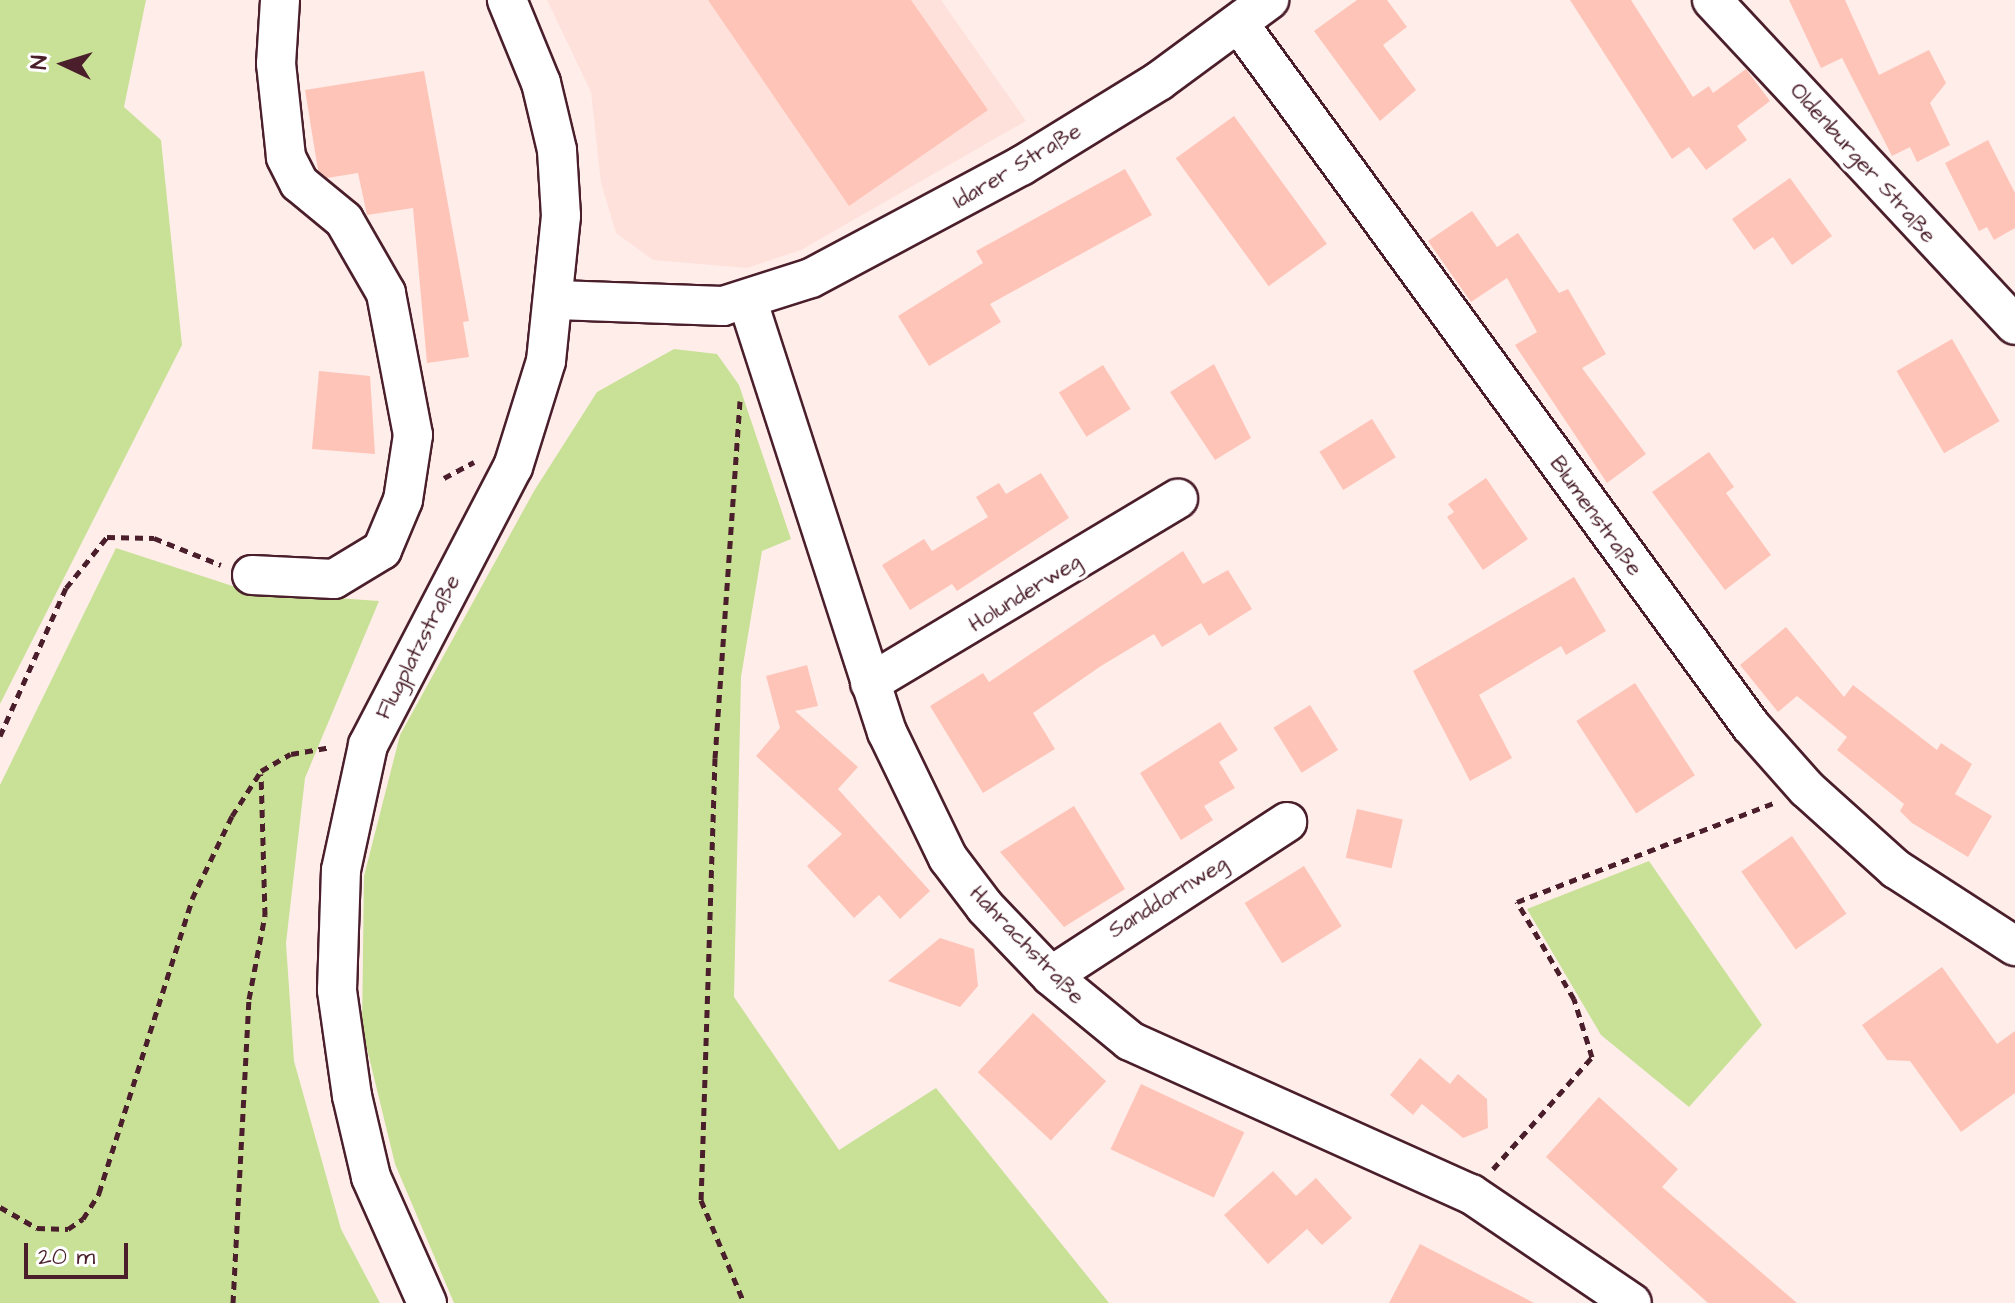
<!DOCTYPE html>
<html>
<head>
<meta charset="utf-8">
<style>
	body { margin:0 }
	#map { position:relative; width:2015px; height:1303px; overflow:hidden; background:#ffedea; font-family:"Architects Daughter",sans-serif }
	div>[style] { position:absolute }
	.built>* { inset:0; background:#ffe1db }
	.green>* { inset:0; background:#c8e197 }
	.building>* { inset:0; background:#ffc4b8; transform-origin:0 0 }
	.path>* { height:5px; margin-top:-2.5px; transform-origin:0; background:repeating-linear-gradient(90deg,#4a1f2b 0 8px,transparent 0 14px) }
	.roads { filter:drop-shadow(2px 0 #4a1f2b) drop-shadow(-2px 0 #4a1f2b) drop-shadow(0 2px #4a1f2b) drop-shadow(0 -2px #4a1f2b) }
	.minor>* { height:38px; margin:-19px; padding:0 19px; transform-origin:19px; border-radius:19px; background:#fff }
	span { translate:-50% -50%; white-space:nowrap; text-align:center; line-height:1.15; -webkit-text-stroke:7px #fff; paint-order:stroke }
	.street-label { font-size:22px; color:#4a1f2b }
	.north { position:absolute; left:24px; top:24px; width:80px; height:80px; -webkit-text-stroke:6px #fff; paint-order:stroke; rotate:274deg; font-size:22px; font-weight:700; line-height:32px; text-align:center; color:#4a1f2b }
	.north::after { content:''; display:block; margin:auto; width:28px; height:36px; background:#4a1f2b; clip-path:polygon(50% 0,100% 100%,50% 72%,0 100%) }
	.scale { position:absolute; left:24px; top:1243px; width:104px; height:36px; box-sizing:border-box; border:4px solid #4a1f2b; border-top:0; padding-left:10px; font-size:24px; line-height:28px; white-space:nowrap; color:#4a1f2b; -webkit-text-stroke:6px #fff; paint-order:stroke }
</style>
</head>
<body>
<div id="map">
	<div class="built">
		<i style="clip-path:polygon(547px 0,941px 0,1026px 121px,801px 250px,747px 268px,653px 260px,616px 233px,601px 183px,591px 92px)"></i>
	</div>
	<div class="green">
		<i style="clip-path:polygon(0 0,146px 0,124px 107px,161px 140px,182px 345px,0 704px)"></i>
		<i style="clip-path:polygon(674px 349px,717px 354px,739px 385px,791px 539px,762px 551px,741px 677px,734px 997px,839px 1150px,936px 1088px,1109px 1303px,454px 1303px,395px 1164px,362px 1028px,364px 876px,400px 735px,534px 491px,597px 392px)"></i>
		<i style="clip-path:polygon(116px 548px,251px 592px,379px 601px,305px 778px,286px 943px,294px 1061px,341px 1229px,380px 1303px,0 1303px,0 785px)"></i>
		<i style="clip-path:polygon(1649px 861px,1762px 1025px,1689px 1107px,1601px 1035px,1527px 909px)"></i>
	</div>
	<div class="building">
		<i style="clip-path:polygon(708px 0,911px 0,988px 110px,849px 206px)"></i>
		<i style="clip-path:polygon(1357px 0,1387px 0,1407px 27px,1383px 45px,1416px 90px,1380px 121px,1314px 31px)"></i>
		<i style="clip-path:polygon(1570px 0,1631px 0,1693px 97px,1709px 86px,1713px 93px,1746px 69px,1770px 101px,1737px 126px,1747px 140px,1706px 170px,1689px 147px,1672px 159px)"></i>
		<i style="clip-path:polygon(1789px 0,1845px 0,1879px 75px,1929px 50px,1946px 83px,1930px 103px,1950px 145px,1917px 162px,1910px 147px,1892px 156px,1842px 58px,1821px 68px)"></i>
		<i style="clip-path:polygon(424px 71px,469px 321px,463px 322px,469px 357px,427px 363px,413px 208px,367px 215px,358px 173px,327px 178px,318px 170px,305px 90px)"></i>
		<i style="left:1234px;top:116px;width:158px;height:72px;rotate:54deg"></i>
		<i style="clip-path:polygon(1988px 140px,2015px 193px,2015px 228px,1994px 240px,1987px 227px,1979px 231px,1945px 163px)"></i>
		<i style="clip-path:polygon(1125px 169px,1152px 215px,990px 304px,1001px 322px,929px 366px,898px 316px,983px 263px,976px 251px)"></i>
		<i style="clip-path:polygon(1790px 178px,1832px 236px,1792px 265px,1773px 237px,1754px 250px,1732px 219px)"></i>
		<i style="clip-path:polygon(1472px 211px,1497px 247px,1518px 233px,1559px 293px,1568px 289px,1606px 354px,1582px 368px,1646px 454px,1607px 483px,1515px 345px,1537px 332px,1507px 278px,1471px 302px,1428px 241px)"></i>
		<i style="left:1952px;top:339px;width:95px;height:64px;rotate:60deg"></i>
		<i style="clip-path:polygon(1214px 364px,1251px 438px,1215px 460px,1170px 392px)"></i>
		<i style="left:1103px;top:365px;width:52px;height:52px;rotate:58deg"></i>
		<i style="clip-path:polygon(319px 371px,370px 376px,375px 454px,312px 449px)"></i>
		<i style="left:1372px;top:419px;width:45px;height:62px;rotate:58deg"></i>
		<i style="clip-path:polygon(1709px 452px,1734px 487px,1726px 493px,1771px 555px,1725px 590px,1652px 492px)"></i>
		<i style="clip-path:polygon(1041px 473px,1069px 518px,957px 591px,952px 584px,910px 610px,882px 565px,924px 539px,932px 551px,988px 517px,976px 497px,999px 483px,1006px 494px)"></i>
		<i style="clip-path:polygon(1486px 478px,1528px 539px,1483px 570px,1447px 517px,1454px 512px,1448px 504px)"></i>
		<i style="clip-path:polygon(1183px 551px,1203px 584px,1228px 570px,1252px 609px,1209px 636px,1201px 623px,1162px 647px,1154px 634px,1101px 666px,1033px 713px,1055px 749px,983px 793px,930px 706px,983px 673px,989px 682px)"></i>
		<i style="clip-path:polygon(1574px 577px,1606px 631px,1566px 655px,1561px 646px,1479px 695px,1512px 758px,1470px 781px,1413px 671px)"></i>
		<i style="clip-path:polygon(1786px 627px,1844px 697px,1853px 685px,1937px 750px,1941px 743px,1972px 764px,1955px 794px,1992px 816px,1968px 857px,1912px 823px,1900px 811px,1904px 804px,1837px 750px,1847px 737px,1797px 696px,1778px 712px,1740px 665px)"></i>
		<i style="clip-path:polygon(807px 665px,818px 706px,795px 711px,858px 767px,838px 789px,930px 891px,900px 919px,879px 895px,854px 918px,807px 866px,842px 834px,756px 756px,780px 728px,766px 676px)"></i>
		<i style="left:1635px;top:683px;width:110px;height:70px;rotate:57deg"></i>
		<i style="left:1310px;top:705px;width:53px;height:43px;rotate:58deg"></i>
		<i style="clip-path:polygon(1220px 722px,1238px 750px,1219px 762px,1235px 788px,1204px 806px,1213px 820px,1181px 840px,1140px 773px)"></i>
		<i style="clip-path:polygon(1074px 806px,1125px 889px,1064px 927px,1000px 852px)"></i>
		<i style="left:1357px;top:809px;width:47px;height:50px;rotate:13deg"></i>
		<i style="left:1792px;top:836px;width:95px;height:62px;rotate:55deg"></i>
		<i style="left:1304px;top:866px;width:71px;height:70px;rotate:58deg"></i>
		<i style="clip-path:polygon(940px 938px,974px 949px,978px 986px,960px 1007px,888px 981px)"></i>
		<i style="clip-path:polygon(1942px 967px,1997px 1044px,2015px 1031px,2015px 1093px,1961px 1132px,1910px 1061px,1887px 1060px,1862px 1025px)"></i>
		<i style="left:1033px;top:1013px;width:100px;height:81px;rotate:43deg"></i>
		<i style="clip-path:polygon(1420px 1058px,1450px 1084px,1458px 1074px,1487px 1099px,1488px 1128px,1463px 1138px,1422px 1104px,1413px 1115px,1390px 1095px)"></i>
		<i style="left:1141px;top:1084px;width:114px;height:72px;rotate:25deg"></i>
		<i style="clip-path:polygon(1599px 1097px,1678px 1169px,1662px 1187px,1797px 1303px,1708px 1303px,1546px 1157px)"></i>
		<i style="clip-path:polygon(1273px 1171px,1296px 1196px,1316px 1178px,1352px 1218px,1322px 1245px,1307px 1229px,1268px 1264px,1224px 1215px)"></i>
		<i style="clip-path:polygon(1420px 1244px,1534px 1303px,1389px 1303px)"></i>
	</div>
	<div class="path">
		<i style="left:740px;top:401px;width:358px;rotate:94deg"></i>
		<i style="left:715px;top:758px;width:442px;rotate:91.8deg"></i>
		<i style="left:701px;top:1200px;width:112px;rotate:67.3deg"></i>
		<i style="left:444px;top:478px;width:34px;rotate:-28deg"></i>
		<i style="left:0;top:736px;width:162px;rotate:-66deg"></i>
		<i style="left:66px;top:588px;width:65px;rotate:-51.2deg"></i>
		<i style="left:107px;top:537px;width:47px;rotate:1.2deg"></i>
		<i style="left:154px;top:538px;width:72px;rotate:21.9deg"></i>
		<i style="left:1493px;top:1169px;width:149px;rotate:-48.5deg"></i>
		<i style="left:1592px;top:1057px;width:61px;rotate:-107.2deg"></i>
		<i style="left:1574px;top:999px;width:113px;rotate:-120.4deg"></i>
		<i style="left:1517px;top:902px;width:275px;rotate:-21.1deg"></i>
		<i style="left:0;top:1207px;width:43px;rotate:29.6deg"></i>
		<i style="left:37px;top:1228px;width:31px;rotate:2deg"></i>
		<i style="left:68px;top:1229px;width:18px;rotate:-34deg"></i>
		<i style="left:83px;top:1219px;width:31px;rotate:-58deg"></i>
		<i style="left:99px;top:1193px;width:308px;rotate:-72.4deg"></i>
		<i style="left:192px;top:899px;width:92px;rotate:-64.3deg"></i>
		<i style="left:232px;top:816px;width:54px;rotate:-57.2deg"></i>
		<i style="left:261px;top:771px;width:34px;rotate:-30deg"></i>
		<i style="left:291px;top:754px;width:41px;rotate:-9.9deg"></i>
		<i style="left:233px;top:1303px;width:304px;rotate:-87deg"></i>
		<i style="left:249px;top:999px;width:86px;rotate:-79.2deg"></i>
		<i style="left:265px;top:915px;width:141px;rotate:-91.6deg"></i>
	</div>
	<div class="roads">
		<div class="minor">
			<i style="left:1712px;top:0;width:444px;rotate:47deg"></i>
			<i style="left:1239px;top:24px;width:869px;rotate:53.9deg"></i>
			<i style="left:1751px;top:726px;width:84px;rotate:48.4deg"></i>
			<i style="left:1807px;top:789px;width:120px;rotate:42deg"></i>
			<i style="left:1896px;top:869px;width:142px;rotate:32.9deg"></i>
			<i style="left:557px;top:300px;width:166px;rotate:2.1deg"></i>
			<i style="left:723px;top:306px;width:92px;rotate:-17.7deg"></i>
			<i style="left:811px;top:278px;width:238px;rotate:-28.1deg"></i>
			<i style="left:1021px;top:166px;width:162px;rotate:-31.6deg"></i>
			<i style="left:1159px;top:81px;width:137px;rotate:-36.4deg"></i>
			<i style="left:748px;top:302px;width:452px;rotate:72.1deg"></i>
			<i style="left:887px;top:732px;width:140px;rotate:64.2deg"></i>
			<i style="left:948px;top:858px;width:61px;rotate:52.9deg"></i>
			<i style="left:985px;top:907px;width:95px;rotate:46.3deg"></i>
			<i style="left:1051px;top:976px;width:102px;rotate:39.4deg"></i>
			<i style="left:1130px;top:1041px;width:374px;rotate:24.2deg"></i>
			<i style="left:1471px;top:1194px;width:194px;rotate:34.1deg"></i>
			<i style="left:252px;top:575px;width:82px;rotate:2.8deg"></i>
			<i style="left:334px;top:579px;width:56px;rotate:-31.1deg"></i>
			<i style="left:382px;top:550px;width:54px;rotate:-67.2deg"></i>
			<i style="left:403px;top:500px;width:66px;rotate:-81.3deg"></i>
			<i style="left:413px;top:435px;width:145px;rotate:-100.8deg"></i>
			<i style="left:386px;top:293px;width:84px;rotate:-119.9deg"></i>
			<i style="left:344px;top:220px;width:58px;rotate:-140.6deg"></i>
			<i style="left:299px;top:183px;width:29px;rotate:-117deg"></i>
			<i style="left:286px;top:157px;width:94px;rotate:-96.1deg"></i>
			<i style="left:276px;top:64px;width:64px;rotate:-86.4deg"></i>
			<i style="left:870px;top:683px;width:359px;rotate:-30.9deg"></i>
			<i style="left:1051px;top:976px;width:282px;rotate:-33.1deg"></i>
			<i style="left:427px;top:1303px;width:138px;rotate:-114deg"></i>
			<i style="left:371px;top:1177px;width:83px;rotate:-103.2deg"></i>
			<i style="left:352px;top:1096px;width:107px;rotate:-98.1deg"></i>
			<i style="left:337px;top:990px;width:120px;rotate:-88.1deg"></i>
			<i style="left:341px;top:870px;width:128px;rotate:-77.8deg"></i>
			<i style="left:368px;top:745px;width:314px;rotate:-62.5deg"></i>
			<i style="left:513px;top:467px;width:111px;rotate:-72.7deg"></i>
			<i style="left:546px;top:361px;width:146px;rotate:-84.1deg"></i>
			<i style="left:561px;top:216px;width:66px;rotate:-93.5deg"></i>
			<i style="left:557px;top:150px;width:69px;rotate:-103.4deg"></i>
			<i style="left:541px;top:83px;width:90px;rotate:-112.3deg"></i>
		</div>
	</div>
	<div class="street-label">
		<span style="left:1863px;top:163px;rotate:48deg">Oldenburger Straße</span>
		<span style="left:1017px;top:166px;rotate:-31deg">Idarer Straße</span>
		<span style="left:1596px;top:516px;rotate:54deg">Blumenstraße</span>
		<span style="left:1025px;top:593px;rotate:-32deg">Holunderweg</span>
		<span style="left:418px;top:647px;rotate:-63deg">Flugplatzstraße</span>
		<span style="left:1168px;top:897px;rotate:-32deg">Sanddornweg</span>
		<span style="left:1027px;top:945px;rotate:46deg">Hahrachstraße</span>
	</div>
	<div class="north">N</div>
	<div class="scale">20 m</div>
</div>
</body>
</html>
